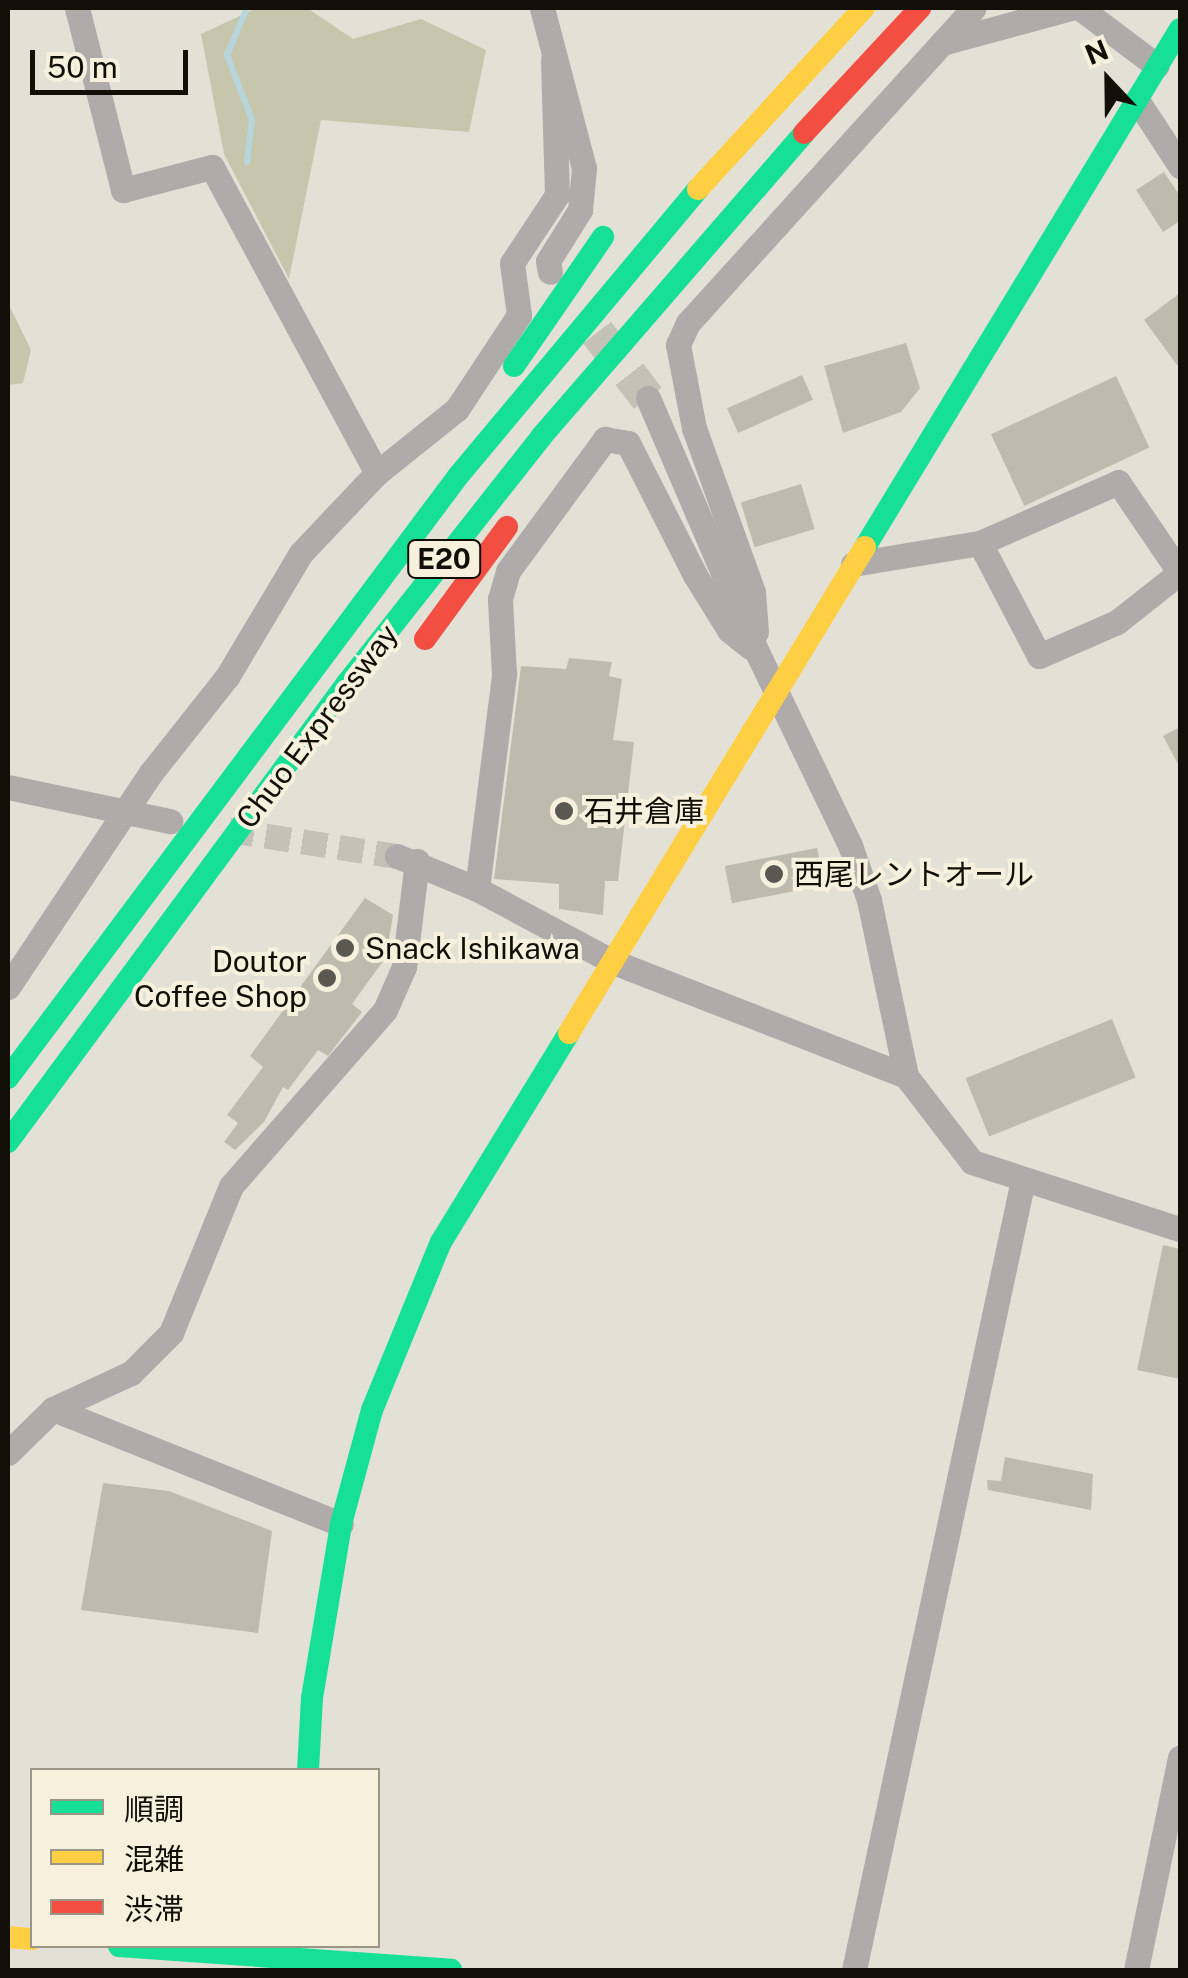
<!DOCTYPE html>
<html>
<head>
<meta charset="utf-8">
<style>
	body { margin:0 }
	#map { position:relative; width:1188px; height:1978px; overflow:hidden; background:#e3e0d5; font-family:"Public Sans","Noto Sans JP",sans-serif }
	div>[style] { position:absolute }
	.forest>* { inset:0; background:#c6c6ad }
	.stream>* { height:6px; margin:-3px; padding:0 3px; transform-origin:3px; border-radius:3px; background:#b7d6db }
	.building>* { inset:0; background:#bebbae; transform-origin:0 0 }
	.street-tunnel>* { height:25px; margin-top:-12.5px; transform-origin:0; background:repeating-linear-gradient(90deg,#c4c1b6 0 25px,transparent 0 37px) }
	.secondary-tunnel>* { height:35px; margin-top:-17.5px; transform-origin:0; background:repeating-linear-gradient(90deg,#c4c1b6 0 35px,transparent 0 53px) }
	.street>* { height:25px; margin:-12.5px; padding:0 12.5px; transform-origin:12.5px; border-radius:12.5px; background:#afabaa }
	.fast>* { height:22px; margin:-11px; padding:0 11px; transform-origin:11px; border-radius:11px; background:#16e098 }
	.slow>* { height:22px; margin:-11px; padding:0 11px; transform-origin:11px; border-radius:11px; background:#ffcf43 }
	.jam>* { height:22px; margin:-11px; padding:0 11px; transform-origin:11px; border-radius:11px; background:#f24e42 }
	.dots>* { width:28px; height:28px; translate:-50% -50%; box-sizing:border-box; border:5px solid #f6f0dc; border-radius:50% }
	span { translate:-50% -50%; white-space:nowrap; text-align:center; line-height:1.15; -webkit-text-stroke:8px #f6f0dc; paint-order:stroke }
	.shield-label span { padding:2px 8px; background:#f6f0dc; border:2px solid; border-radius:8px; -webkit-text-stroke-width:0 }
	.shield-label { font-size:28px; color:#110f08; font-weight:700 }
	.street-label { font-size:30px; color:#110f08 }
	.poi-label { font-size:30px; color:#110f08 }
	.left { translate:0 -50%; text-align:left }
	.right { translate:-100% -50%; text-align:right }
	.frame { position:absolute; inset:0; border:10px solid #110f08; pointer-events:none }
	.legend { position:absolute; left:30px; top:1768px; width:350px; height:180px; box-sizing:border-box; background:#f6f0dc; border:2px solid #9a9687; margin:0; padding:12px 18px; list-style:none; font-size:30px; color:#110f08 }
	.legend li { display:flex; align-items:center; gap:20px; height:50px }
	.legend b { width:50px; border:2px solid #9a9687 }
	.north { position:absolute; left:1058px; top:30px; width:100px; height:100px; -webkit-text-stroke:8px #f6f0dc; paint-order:stroke; rotate:338deg; font-size:28px; font-weight:700; line-height:40px; text-align:center; color:#110f08 }
	.north::after { content:''; display:block; margin:auto; width:35px; height:45px; background:#110f08; clip-path:polygon(50% 0,100% 100%,50% 72%,0 100%) }
	.scale { position:absolute; left:30px; top:50px; width:158px; height:45px; box-sizing:border-box; border:5px solid #110f08; border-top:0; padding-left:12px; font-size:30px; line-height:35px; white-space:nowrap; color:#110f08; -webkit-text-stroke:8px #f6f0dc; paint-order:stroke }
</style>
</head>
<body>
<div id="map">
	<div class="forest">
		<i style="clip-path:polygon(257px 8px,307px 8px,353px 39px,421px 19px,486px 50px,469px 132px,321px 120px,289px 279px,224px 154px,201px 34px)"></i>
		<i style="clip-path:polygon(8px 303px,31px 350px,23px 383px,8px 385px)"></i>
	</div>
	<div class="stream">
		<i style="left:247px;top:162px;width:42px;rotate:-83.2deg"></i>
		<i style="left:252px;top:120px;width:70px;rotate:-111deg"></i>
		<i style="left:227px;top:55px;width:51px;rotate:-66.9deg"></i>
	</div>
	<div class="building">
		<i style="clip-path:polygon(1164px 172px,1180px 196px,1180px 221px,1163px 232px,1136px 190px)"></i>
		<i style="clip-path:polygon(1180px 293px,1180px 369px,1144px 320px)"></i>
		<i style="clip-path:polygon(906px 343px,920px 388px,901px 412px,843px 433px,824px 366px)"></i>
		<i style="left:802px;top:375px;width:27px;height:82px;rotate:66deg"></i>
		<i style="left:1116px;top:376px;width:79px;height:138px;rotate:65deg"></i>
		<i style="left:801px;top:484px;width:47px;height:63px;rotate:73deg"></i>
		<i style="clip-path:polygon(569px 658px,612px 662px,609px 676px,622px 679px,613px 740px,634px 742px,618px 881px,605px 881px,603px 915px,559px 909px,559px 884px,494px 879px,521px 666px,566px 669px)"></i>
		<i style="clip-path:polygon(1180px 727px,1180px 768px,1163px 736px)"></i>
		<i style="left:817px;top:848px;width:38px;height:94px;rotate:79deg"></i>
		<i style="clip-path:polygon(365px 898px,393px 915px,386px 957px,352px 1004px,362px 1012px,328px 1056px,318px 1050px,288px 1090px,283px 1087px,264px 1122px,235px 1150px,224px 1142px,238px 1123px,227px 1115px,263px 1067px,250px 1056px)"></i>
		<i style="left:1112px;top:1019px;width:63px;height:158px;rotate:68deg"></i>
		<i style="clip-path:polygon(1163px 1245px,1180px 1249px,1180px 1379px,1137px 1370px)"></i>
		<i style="clip-path:polygon(1005px 1457px,1093px 1474px,1091px 1510px,988px 1490px,987px 1480px,1001px 1481px)"></i>
		<i style="clip-path:polygon(103px 1483px,169px 1491px,272px 1531px,258px 1633px,81px 1610px)"></i>
	</div>
	<div class="street-tunnel">
		<i style="left:229px;top:830px;width:170px;rotate:8.8deg"></i>
	</div>
	<div class="secondary-tunnel">
		<i style="left:597px;top:332px;width:83px;rotate:52.3deg"></i>
	</div>
	<div class="street">
		<i style="left:77px;top:8px;width:188px;rotate:75.8deg"></i>
		<i style="left:123px;top:190px;width:92px;rotate:-14.5deg"></i>
		<i style="left:212px;top:167px;width:348px;rotate:61.7deg"></i>
		<i style="left:542px;top:8px;width:165px;rotate:75.3deg"></i>
		<i style="left:584px;top:168px;width:42px;rotate:95.4deg"></i>
		<i style="left:580px;top:210px;width:60px;rotate:122.1deg"></i>
		<i style="left:548px;top:261px;width:11px;rotate:80deg"></i>
		<i style="left:1080px;top:8px;width:96px;rotate:37deg"></i>
		<i style="left:942px;top:43px;width:134px;rotate:-15.2deg"></i>
		<i style="left:1137px;top:100px;width:79px;rotate:56.9deg"></i>
		<i style="left:648px;top:398px;width:276px;rotate:66.8deg"></i>
		<i style="left:757px;top:652px;width:214px;rotate:64.3deg"></i>
		<i style="left:850px;top:845px;width:58px;rotate:70.9deg"></i>
		<i style="left:869px;top:900px;width:180px;rotate:78.1deg"></i>
		<i style="left:906px;top:1076px;width:108px;rotate:52.5deg"></i>
		<i style="left:972px;top:1162px;width:219px;rotate:17.9deg"></i>
		<i style="left:853px;top:564px;width:129px;rotate:-9.4deg"></i>
		<i style="left:980px;top:543px;width:151px;rotate:-23.8deg"></i>
		<i style="left:1118px;top:482px;width:103px;rotate:55.7deg"></i>
		<i style="left:1176px;top:567px;width:10px;rotate:101deg"></i>
		<i style="left:1174px;top:577px;width:73px;rotate:141.7deg"></i>
		<i style="left:1117px;top:622px;width:85px;rotate:156.4deg"></i>
		<i style="left:1039px;top:656px;width:127px;rotate:-117.6deg"></i>
		<i style="left:756px;top:632px;width:40px;rotate:-94.3deg"></i>
		<i style="left:753px;top:592px;width:174px;rotate:-109.8deg"></i>
		<i style="left:694px;top:428px;width:85px;rotate:-100.9deg"></i>
		<i style="left:678px;top:345px;width:24px;rotate:-66deg"></i>
		<i style="left:688px;top:323px;width:425px;rotate:-47.8deg"></i>
		<i style="left:8px;top:787px;width:166px;rotate:11.9deg"></i>
		<i style="left:397px;top:856px;width:87px;rotate:22.4deg"></i>
		<i style="left:477px;top:889px;width:152px;rotate:28.2deg"></i>
		<i style="left:611px;top:961px;width:317px;rotate:21.3deg"></i>
		<i style="left:477px;top:889px;width:217px;rotate:-82.8deg"></i>
		<i style="left:504px;top:674px;width:75px;rotate:-93.1deg"></i>
		<i style="left:500px;top:599px;width:29px;rotate:-74deg"></i>
		<i style="left:508px;top:571px;width:164px;rotate:-53.7deg"></i>
		<i style="left:605px;top:439px;width:23px;rotate:10deg"></i>
		<i style="left:628px;top:443px;width:148px;rotate:63.1deg"></i>
		<i style="left:695px;top:575px;width:65px;rotate:58.3deg"></i>
		<i style="left:729px;top:630px;width:28px;rotate:39deg"></i>
		<i style="left:8px;top:987px;width:256px;rotate:-56.3deg"></i>
		<i style="left:150px;top:774px;width:124px;rotate:-51.6deg"></i>
		<i style="left:227px;top:677px;width:144px;rotate:-59.2deg"></i>
		<i style="left:301px;top:553px;width:110px;rotate:-46.5deg"></i>
		<i style="left:377px;top:473px;width:102px;rotate:-38.7deg"></i>
		<i style="left:457px;top:409px;width:113px;rotate:-56.6deg"></i>
		<i style="left:519px;top:315px;width:52px;rotate:-97.7deg"></i>
		<i style="left:512px;top:263px;width:82px;rotate:-56.5deg"></i>
		<i style="left:557px;top:195px;width:135px;rotate:-91.7deg"></i>
		<i style="left:53px;top:1409px;width:310px;rotate:21.8deg"></i>
		<i style="left:8px;top:1453px;width:63px;rotate:-44.4deg"></i>
		<i style="left:53px;top:1409px;width:86px;rotate:-24.8deg"></i>
		<i style="left:131px;top:1373px;width:57px;rotate:-45deg"></i>
		<i style="left:171px;top:1333px;width:159px;rotate:-67.8deg"></i>
		<i style="left:231px;top:1186px;width:234px;rotate:-48.8deg"></i>
		<i style="left:385px;top:1010px;width:47px;rotate:-66.2deg"></i>
		<i style="left:404px;top:967px;width:107px;rotate:-83deg"></i>
		<i style="left:854px;top:1970px;width:808px;rotate:-77.93deg"></i>
		<i style="left:1136px;top:1970px;width:217px;rotate:-78.3deg"></i>
	</div>
	<div class="fast">
		<i style="left:514px;top:366px;width:157px;rotate:-55.4deg"></i>
		<i style="left:865px;top:547px;width:606px;rotate:-58.7deg"></i>
		<i style="left:8px;top:1078px;width:753px;rotate:-53.21deg"></i>
		<i style="left:459px;top:475px;width:373px;rotate:-50.1deg"></i>
		<i style="left:8px;top:1142px;width:571px;rotate:-53.55deg"></i>
		<i style="left:347px;top:683px;width:313px;rotate:-51.7deg"></i>
		<i style="left:541px;top:437px;width:402px;rotate:-49.1deg"></i>
		<i style="left:308px;top:1770px;width:72px;rotate:-86.8deg"></i>
		<i style="left:312px;top:1698px;width:176px;rotate:-80.5deg"></i>
		<i style="left:341px;top:1524px;width:118px;rotate:-74.8deg"></i>
		<i style="left:372px;top:1410px;width:182px;rotate:-67.7deg"></i>
		<i style="left:441px;top:1242px;width:245px;rotate:-58.5deg"></i>
		<i style="left:119px;top:1946px;width:333px;rotate:4.1deg"></i>
	</div>
	<div class="slow">
		<i style="left:698px;top:189px;width:246px;rotate:-47.5deg"></i>
		<i style="left:569px;top:1033px;width:569px;rotate:-58.66deg"></i>
		<i style="left:8px;top:1937px;width:24px;rotate:5deg"></i>
	</div>
	<div class="jam">
		<i style="left:804px;top:133px;width:171px;rotate:-47.1deg"></i>
		<i style="left:425px;top:639px;width:139px;rotate:-53.8deg"></i>
	</div>
	<div class="dots">
		<i style="left:564px;top:811px;background:#5a5850"></i>
		<i style="left:774px;top:874px;background:#5a5850"></i>
		<i style="left:345px;top:948px;background:#5a5850"></i>
		<i style="left:327px;top:978px;background:#5a5850"></i>
	</div>
	<div class="shield-label">
		<span style="left:444px;top:559px">E20</span>
	</div>
	<div class="street-label">
		<span style="left:317px;top:726px;rotate:-53deg">Chuo Expressway</span>
	</div>
	<div class="poi-label">
		<span class="left" style="left:584px;top:811px">石井倉庫</span>
		<span class="left" style="left:794px;top:874px">西尾レントオール</span>
		<span class="left" style="left:365px;top:948px">Snack Ishikawa</span>
		<span class="right" style="left:307px;top:978px">Doutor<br>Coffee Shop</span>
	</div>
	<div class="frame"></div>
	<ul class="legend">
	<li><b style="height:12px;background:#16e098"></b>順調</li>
	<li><b style="height:12px;background:#ffcf43"></b>混雑</li>
	<li><b style="height:12px;background:#f24e42"></b>渋滞</li>
	</ul>
	<div class="north">N</div>
	<div class="scale">50 m</div>
</div>
</body>
</html>
